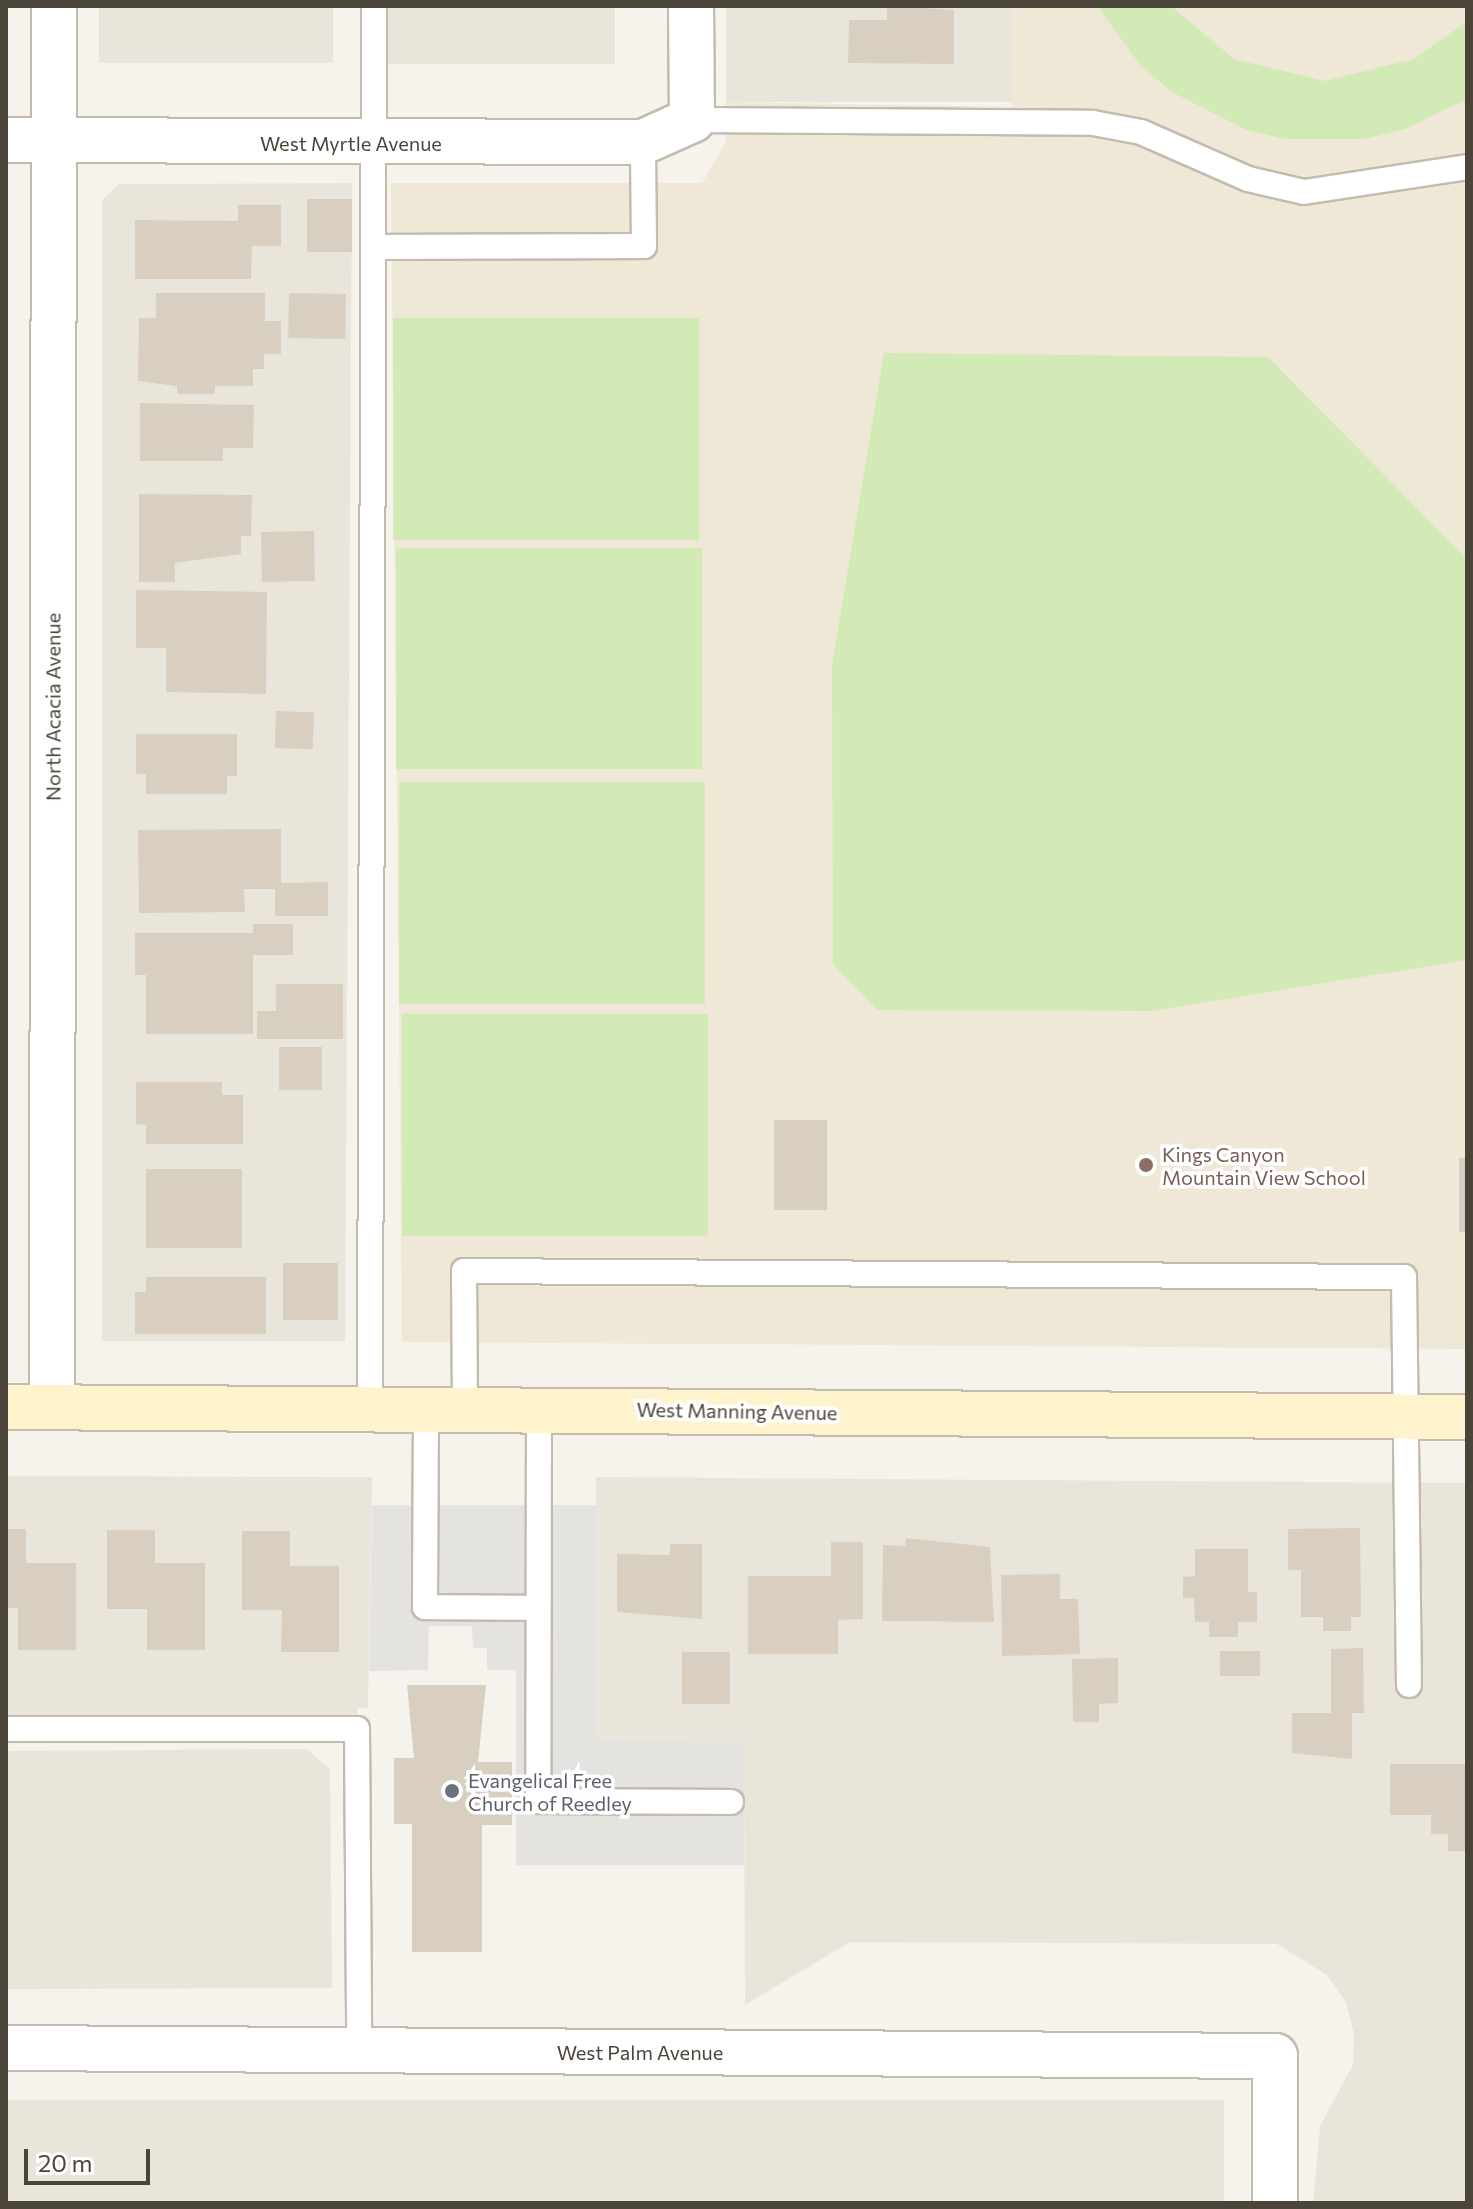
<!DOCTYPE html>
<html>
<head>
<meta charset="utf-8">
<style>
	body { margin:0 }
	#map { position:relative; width:1473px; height:2209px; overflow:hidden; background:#f6f3ec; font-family:Commissioner,sans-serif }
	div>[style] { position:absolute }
	.residential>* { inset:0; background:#eae5da; transform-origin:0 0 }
	.education>* { inset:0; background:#efe8d6 }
	.green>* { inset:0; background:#d2eab5; transform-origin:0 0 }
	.parking>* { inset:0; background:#e5e3e0 }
	.building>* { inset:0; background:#d8cfc1; transform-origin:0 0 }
	.roads { filter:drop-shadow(2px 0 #c2bbae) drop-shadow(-2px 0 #c2bbae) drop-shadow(0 2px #c2bbae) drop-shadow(0 -2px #c2bbae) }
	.service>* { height:24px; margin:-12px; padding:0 12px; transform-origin:12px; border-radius:12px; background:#fff }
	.minor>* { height:44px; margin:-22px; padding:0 22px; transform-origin:22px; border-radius:22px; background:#fff }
	.secondary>* { height:44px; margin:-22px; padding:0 22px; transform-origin:22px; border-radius:22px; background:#fff3cd }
	.dots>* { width:22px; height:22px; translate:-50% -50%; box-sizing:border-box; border:4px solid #fff; border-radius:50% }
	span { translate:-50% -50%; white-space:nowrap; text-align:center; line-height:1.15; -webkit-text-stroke:7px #fff; paint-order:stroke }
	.street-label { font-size:20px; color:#4b4439 }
	.education-label { font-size:20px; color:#785e54 }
	.left { translate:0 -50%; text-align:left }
	.worship-label { font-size:20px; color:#5b616d }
	.frame { position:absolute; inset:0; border:8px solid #4b4439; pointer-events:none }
	.scale { position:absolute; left:24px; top:2149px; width:126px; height:36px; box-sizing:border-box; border:4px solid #4b4439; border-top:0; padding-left:10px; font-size:24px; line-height:28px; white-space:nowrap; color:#4b4439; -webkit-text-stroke:6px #fff; paint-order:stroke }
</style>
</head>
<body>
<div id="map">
	<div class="residential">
		<i style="left:99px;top:6px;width:234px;height:57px"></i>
		<i style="left:373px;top:6px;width:242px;height:58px"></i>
		<i style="left:726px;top:6px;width:286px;height:96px"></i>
		<i style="clip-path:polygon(352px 183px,345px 1341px,102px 1341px,102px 200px,119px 184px)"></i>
		<i style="clip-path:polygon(6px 1476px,372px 1477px,368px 1708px,357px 1708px,357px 1729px,6px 1729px)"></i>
		<i style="clip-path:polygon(596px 1477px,1467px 1483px,1467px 2203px,1313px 2203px,1320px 2126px,1353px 2065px,1354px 2034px,1346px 2002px,1327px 1975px,1277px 1944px,850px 1942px,745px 2005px,744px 1741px,596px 1741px)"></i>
		<i style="clip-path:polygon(307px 1749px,330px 1769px,332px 1988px,6px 1989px,6px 1751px)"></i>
		<i style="left:6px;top:2100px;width:1218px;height:103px"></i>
	</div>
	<div class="education">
		<i style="clip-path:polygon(1012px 6px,1467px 6px,1467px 1349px,402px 1342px,391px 183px,702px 183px,726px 141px,726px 102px,1012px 107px)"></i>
	</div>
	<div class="green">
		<i style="clip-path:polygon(1097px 6px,1171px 6px,1234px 59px,1325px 81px,1414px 59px,1467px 21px,1467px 99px,1405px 129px,1365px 139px,1284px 139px,1244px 129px,1172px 92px,1141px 66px)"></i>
		<i style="left:699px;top:318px;width:222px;height:306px;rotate:90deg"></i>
		<i style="clip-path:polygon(884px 353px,1268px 357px,1467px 559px,1467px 960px,1151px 1011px,877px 1010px,833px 964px,832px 665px)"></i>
		<i style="left:702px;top:548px;width:221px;height:306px;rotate:90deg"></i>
		<i style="left:705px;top:782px;width:222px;height:306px;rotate:90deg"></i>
		<i style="left:708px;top:1014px;width:222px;height:306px;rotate:90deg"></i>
	</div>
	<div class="parking">
		<i style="clip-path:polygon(372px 1505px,596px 1505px,596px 1740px,744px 1741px,744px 1865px,516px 1865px,516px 1670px,487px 1670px,487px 1648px,473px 1648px,472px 1626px,429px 1626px,428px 1670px,369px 1671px)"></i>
	</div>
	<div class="building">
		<i style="clip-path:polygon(887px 6px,954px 10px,954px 64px,848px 63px,849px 20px,887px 20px)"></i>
		<i style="left:307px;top:199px;width:45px;height:53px"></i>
		<i style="clip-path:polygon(238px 205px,281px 205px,281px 246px,252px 246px,251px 279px,135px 279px,135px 220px,238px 221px)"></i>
		<i style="clip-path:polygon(156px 293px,265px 293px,265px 321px,281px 321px,281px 354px,264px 354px,264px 369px,253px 369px,253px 386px,215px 386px,215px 394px,177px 394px,177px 386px,138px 381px,139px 318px,156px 318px)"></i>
		<i style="left:289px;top:293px;width:57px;height:45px;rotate:1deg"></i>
		<i style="clip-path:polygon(140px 403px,254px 405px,253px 448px,223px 448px,223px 461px,140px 461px)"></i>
		<i style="clip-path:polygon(139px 494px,252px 495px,251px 536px,241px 536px,241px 554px,175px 563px,175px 582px,139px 582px)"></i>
		<i style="left:314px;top:531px;width:50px;height:53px;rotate:89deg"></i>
		<i style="clip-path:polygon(136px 590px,267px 592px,266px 694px,166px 692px,166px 648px,136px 648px)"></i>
		<i style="left:276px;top:711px;width:38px;height:37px;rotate:2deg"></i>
		<i style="clip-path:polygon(136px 734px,237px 734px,237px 776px,227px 776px,227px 794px,146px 794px,146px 774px,136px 774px)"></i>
		<i style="clip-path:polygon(281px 829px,281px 883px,328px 882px,328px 916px,275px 916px,275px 889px,244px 889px,245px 912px,139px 913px,138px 830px)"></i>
		<i style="clip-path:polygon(253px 924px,293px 924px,293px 955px,253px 955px,253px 1034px,146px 1034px,146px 975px,135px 975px,135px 933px,253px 933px)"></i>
		<i style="clip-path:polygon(276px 984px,343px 984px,343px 1039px,257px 1039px,257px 1011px,276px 1011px)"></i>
		<i style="left:279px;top:1047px;width:43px;height:43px"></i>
		<i style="clip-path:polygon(136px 1082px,222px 1082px,222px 1095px,243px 1095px,243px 1144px,146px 1144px,146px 1125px,136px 1124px)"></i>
		<i style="left:774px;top:1120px;width:53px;height:90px"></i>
		<i style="left:1459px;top:1158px;width:8px;height:74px"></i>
		<i style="left:146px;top:1169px;width:96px;height:79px"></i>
		<i style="left:283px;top:1263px;width:55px;height:57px"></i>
		<i style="clip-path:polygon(146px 1277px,266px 1277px,266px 1334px,135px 1334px,135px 1292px,146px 1292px)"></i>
		<i style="clip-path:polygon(1360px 1528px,1361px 1617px,1351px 1617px,1351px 1631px,1323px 1631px,1323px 1617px,1301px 1617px,1301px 1570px,1288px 1570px,1288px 1529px)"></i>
		<i style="clip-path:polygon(6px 1529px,26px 1529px,26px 1563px,76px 1563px,76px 1650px,18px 1650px,18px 1608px,6px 1608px)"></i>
		<i style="clip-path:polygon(107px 1530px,155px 1530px,155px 1563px,205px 1563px,205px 1650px,147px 1650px,147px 1609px,107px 1609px)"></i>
		<i style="clip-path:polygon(242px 1531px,290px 1531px,290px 1566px,339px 1566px,339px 1652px,281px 1652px,282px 1610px,242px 1610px)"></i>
		<i style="clip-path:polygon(906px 1538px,990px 1547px,994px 1622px,882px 1621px,883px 1545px,905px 1546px)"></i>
		<i style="clip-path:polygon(831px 1542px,863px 1542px,863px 1619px,838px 1620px,838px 1654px,748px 1654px,748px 1576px,831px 1576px)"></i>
		<i style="clip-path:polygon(670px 1544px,702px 1544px,702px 1619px,617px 1612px,617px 1554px,670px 1555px)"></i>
		<i style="clip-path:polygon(1195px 1549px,1248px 1549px,1248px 1592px,1257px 1592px,1257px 1622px,1238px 1622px,1238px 1637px,1209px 1637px,1209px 1622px,1195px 1622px,1194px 1598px,1183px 1598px,1183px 1577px,1195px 1576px)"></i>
		<i style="clip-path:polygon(1060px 1574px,1060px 1599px,1078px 1599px,1080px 1654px,1002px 1656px,1001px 1575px)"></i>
		<i style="clip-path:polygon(1363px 1648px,1364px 1713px,1352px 1713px,1352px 1759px,1292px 1753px,1292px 1713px,1331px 1713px,1331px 1649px)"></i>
		<i style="left:1220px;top:1651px;width:40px;height:25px"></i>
		<i style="left:682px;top:1652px;width:48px;height:52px"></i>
		<i style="clip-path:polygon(1118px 1658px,1118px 1703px,1099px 1704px,1099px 1722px,1073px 1722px,1072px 1659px)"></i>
		<i style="clip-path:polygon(407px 1685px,486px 1685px,478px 1762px,512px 1762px,512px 1825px,482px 1825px,482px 1952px,412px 1952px,412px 1824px,394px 1824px,394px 1758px,414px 1758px)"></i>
		<i style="clip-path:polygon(1390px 1764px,1467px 1764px,1467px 1851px,1448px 1851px,1448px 1834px,1431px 1834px,1431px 1815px,1390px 1815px)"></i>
	</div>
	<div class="roads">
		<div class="service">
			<i style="left:692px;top:120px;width:401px;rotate:0.4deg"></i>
			<i style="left:1093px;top:123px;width:49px;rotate:10.6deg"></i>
			<i style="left:1141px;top:132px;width:117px;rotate:23.7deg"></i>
			<i style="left:1248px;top:179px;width:57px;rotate:13.1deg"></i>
			<i style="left:1304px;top:192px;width:165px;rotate:-8.7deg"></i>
			<i style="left:374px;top:247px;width:270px;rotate:-0.2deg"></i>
			<i style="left:644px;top:246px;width:104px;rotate:-90.6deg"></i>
			<i style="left:370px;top:1408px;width:1402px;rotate:-89.84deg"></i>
			<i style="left:426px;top:1409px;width:198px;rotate:90.3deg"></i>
			<i style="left:425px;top:1607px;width:113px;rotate:0.5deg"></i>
			<i style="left:465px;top:1409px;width:138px;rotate:-90.4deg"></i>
			<i style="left:464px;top:1271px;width:940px;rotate:0.37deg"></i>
			<i style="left:1404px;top:1277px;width:408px;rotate:89.3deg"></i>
			<i style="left:539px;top:1409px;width:392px;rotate:90.1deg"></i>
			<i style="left:538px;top:1801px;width:193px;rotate:0.3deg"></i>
			<i style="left:6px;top:1729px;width:351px"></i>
			<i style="left:357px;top:1729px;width:321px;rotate:89.6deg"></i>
		</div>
		<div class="minor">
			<i style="left:6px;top:140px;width:637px;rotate:0.18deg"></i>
			<i style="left:643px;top:142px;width:54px;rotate:-24.2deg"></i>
			<i style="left:692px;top:120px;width:114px;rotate:-90.5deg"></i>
			<i style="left:52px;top:1407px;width:1401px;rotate:-89.92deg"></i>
			<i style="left:6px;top:2048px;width:1269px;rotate:0.36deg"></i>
			<i style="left:1275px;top:2056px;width:147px;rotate:90deg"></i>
		</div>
		<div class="secondary">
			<i style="left:6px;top:1407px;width:1461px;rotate:0.39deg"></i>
		</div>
	</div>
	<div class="dots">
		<i style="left:1146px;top:1165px;background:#8d6e63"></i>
		<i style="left:452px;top:1791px;background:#6b7280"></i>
	</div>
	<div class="street-label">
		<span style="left:351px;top:143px">West Myrtle Avenue</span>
		<span style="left:53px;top:707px;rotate:-90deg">North Acacia Avenue</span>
		<span style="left:737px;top:1411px;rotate:1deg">West Manning Avenue</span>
		<span style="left:640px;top:2052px">West Palm Avenue</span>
	</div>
	<div class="education-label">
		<span class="left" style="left:1162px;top:1166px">Kings Canyon<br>Mountain View School</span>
	</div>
	<div class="worship-label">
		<span class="left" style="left:468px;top:1792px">Evangelical Free<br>Church of Reedley</span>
	</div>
	<div class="frame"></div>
	<div class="scale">20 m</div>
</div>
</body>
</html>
